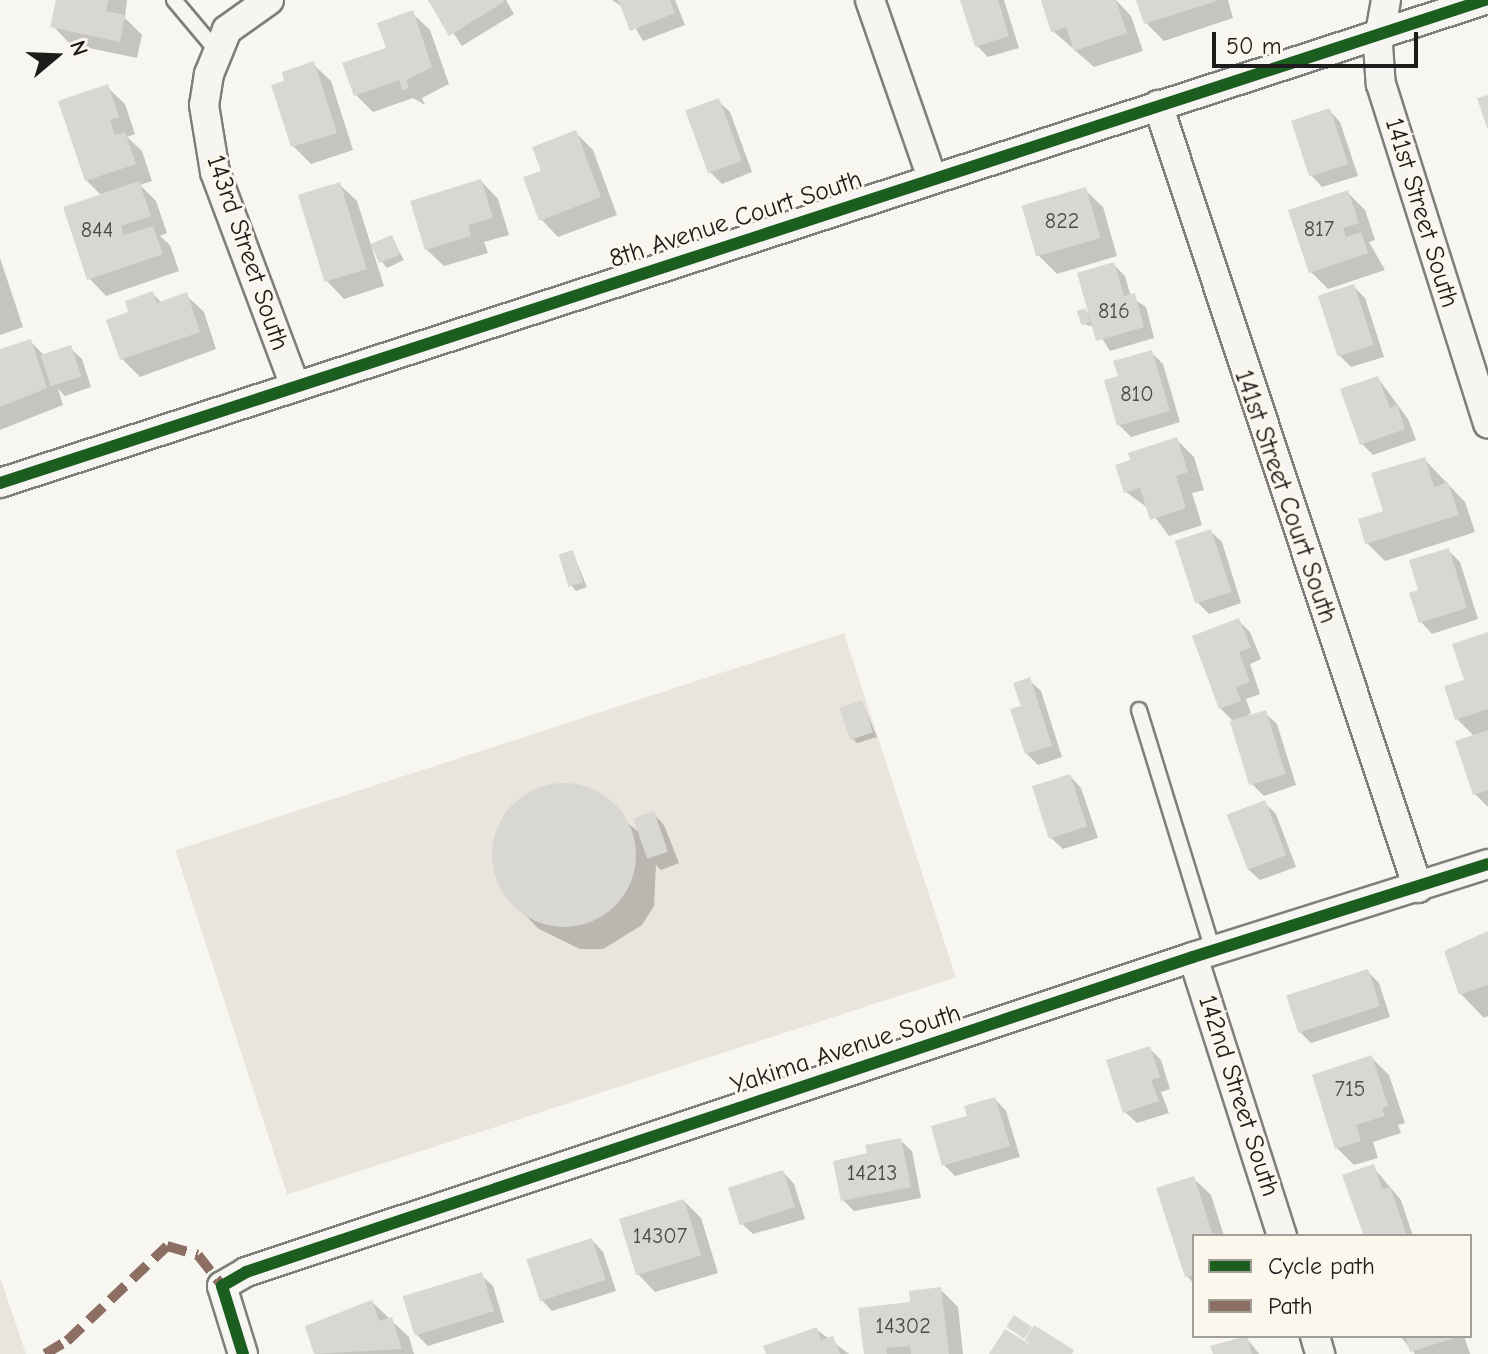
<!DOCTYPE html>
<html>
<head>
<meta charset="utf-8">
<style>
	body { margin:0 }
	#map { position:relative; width:1488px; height:1354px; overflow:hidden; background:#f8f6f0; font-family:"Comic Neue",sans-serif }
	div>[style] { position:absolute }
	.built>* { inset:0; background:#e8e5dd; transform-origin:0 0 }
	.shadow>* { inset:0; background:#0003 }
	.building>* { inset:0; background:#d9d7d3; transform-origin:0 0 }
	.round { border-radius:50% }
	.roads { filter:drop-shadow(2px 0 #7f7e7b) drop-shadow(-2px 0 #7f7e7b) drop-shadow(0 2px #7f7e7b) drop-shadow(0 -2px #7f7e7b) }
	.lane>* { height:14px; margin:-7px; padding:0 7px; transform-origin:7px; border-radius:7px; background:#f6f5f1 }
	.street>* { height:28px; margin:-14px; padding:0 14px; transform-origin:14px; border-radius:14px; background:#f6f5f1 }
	.quiet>* { height:10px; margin-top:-5px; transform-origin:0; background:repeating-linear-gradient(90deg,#8d6e63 0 20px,transparent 0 30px) }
	.cycleway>* { height:12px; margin:-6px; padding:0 6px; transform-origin:6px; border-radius:6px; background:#1b5e20 }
	span { translate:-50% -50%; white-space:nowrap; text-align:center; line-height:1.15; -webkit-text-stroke:6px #fbf7ec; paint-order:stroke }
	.number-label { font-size:22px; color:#4b4b4a }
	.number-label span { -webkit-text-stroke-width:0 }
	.street-label { font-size:26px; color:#1c1c1c }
	.legend { position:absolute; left:1192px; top:1234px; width:280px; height:104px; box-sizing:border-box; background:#fbf7ec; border:2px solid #a29f99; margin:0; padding:10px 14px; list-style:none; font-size:24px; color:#1c1c1c }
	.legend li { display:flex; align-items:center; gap:16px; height:40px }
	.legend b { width:40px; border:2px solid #a29f99 }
	.north { position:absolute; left:16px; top:16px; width:80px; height:80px; -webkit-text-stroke:6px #fbf7ec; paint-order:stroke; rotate:71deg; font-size:22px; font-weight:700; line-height:32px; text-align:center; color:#1c1c1c }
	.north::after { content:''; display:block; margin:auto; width:28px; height:36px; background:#1c1c1c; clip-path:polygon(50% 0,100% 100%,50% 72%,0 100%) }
	.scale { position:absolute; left:1212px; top:32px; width:206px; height:36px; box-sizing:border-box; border:4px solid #1c1c1c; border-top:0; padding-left:10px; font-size:24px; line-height:28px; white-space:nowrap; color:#1c1c1c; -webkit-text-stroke:6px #fbf7ec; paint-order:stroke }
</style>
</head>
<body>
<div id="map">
	<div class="built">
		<i style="left:844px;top:633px;width:362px;height:703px;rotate:72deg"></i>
		<i style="clip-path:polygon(0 1277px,26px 1354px,0 1354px)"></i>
	</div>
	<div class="shadow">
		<i style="clip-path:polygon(58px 0,127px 0,125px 18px,142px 35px,137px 58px,70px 44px,53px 26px)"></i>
		<i style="clip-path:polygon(431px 0,506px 0,514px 14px,462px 46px)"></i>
		<i style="clip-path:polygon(612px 0,675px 0,685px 25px,643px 41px,624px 8px)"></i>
		<i style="clip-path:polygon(962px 0,1004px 0,1019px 48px,988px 57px,977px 46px)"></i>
		<i style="clip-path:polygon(1043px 0,1116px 0,1131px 16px,1143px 51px,1094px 67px,1053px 31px)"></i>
		<i style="clip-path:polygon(1138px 0,1228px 0,1233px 18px,1164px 41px,1146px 23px)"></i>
		<i style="clip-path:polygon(412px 13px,430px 30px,449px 84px,422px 98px,425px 105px,413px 98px,373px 112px,355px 94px)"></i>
		<i style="clip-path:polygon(313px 64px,331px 81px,353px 150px,311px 164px,293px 146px,287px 82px)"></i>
		<i style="clip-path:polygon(107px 87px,125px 104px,135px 134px,127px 137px,142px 151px,152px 181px,140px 185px,156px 201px,167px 233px,160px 236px,170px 245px,179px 271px,106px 296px,89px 278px,102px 196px,86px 180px)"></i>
		<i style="clip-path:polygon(718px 101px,730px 112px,752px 172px,722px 184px,710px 172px)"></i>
		<i style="clip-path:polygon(1329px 110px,1340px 122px,1358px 176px,1322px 187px,1311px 175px)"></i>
		<i style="clip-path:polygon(575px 132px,593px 150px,617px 215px,558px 237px,541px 219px)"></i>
		<i style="clip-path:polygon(481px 181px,498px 199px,509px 235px,484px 242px,488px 253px,444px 266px,426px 249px)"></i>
		<i style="clip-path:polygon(339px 184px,357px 201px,384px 286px,344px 299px,327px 281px)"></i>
		<i style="clip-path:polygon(1085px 190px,1103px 207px,1117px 256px,1057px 274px,1039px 256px,1025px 208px)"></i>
		<i style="clip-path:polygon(1347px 192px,1365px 210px,1375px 240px,1369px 242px,1385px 270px,1328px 289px,1311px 272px)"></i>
		<i style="clip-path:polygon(391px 237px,404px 260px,387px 268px,382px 262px)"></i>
		<i style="clip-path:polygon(0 258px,23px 327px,0 335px)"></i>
		<i style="clip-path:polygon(1113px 264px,1125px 276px,1131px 297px,1146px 307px,1154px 338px,1110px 351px,1095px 327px,1083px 324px,1085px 310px,1092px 317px)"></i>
		<i style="clip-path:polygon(1353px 286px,1365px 298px,1384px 357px,1351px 367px,1340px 356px)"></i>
		<i style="clip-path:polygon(152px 293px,162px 303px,186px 295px,204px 312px,216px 349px,140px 377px,122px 359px,131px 313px)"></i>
		<i style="clip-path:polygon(30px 341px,45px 356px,70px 348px,82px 359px,91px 387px,65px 396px,58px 389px,63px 405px,0 430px,0 351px)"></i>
		<i style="clip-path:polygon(1151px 352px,1163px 364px,1180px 422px,1131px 437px,1119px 425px,1120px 377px)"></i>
		<i style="clip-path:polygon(1378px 378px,1408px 419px,1416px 440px,1373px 455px,1362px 444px)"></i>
		<i style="clip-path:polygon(1177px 440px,1194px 457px,1204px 490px,1192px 493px,1202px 525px,1169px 536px,1148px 508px,1126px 492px,1118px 466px)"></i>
		<i style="clip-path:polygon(1424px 459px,1465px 502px,1475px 532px,1385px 561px,1367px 543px)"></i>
		<i style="clip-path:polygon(1210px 531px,1222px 542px,1241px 603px,1209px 614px,1197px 602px)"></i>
		<i style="clip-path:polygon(1448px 550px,1460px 562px,1478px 619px,1432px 634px,1421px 622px,1421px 591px)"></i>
		<i style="clip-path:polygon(573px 553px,587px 587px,576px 591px,571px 585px)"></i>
		<i style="clip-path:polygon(1239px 621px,1250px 632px,1261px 659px,1250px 664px,1260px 694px,1246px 699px,1251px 713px,1239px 721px,1265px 713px,1277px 724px,1296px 785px,1264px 796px,1252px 784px,1235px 723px,1220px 708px)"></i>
		<i style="clip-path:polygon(1488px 634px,1488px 807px,1475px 794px,1475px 737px,1457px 719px)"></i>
		<i style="clip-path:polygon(1029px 680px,1041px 691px,1062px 757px,1038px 765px,1026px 753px,1023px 707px)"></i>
		<i style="clip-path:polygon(862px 702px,877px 737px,857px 743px,852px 738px)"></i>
		<i style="clip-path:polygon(1070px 776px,1081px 788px,1098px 838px,1063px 849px,1051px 838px)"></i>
		<i style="clip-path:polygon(562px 785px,585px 788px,641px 834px,653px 813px,664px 825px,679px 863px,661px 870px,656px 865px,654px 906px,642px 925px,603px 949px,580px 949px,539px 929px,515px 905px,495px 863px,505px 818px,519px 801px)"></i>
		<i style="clip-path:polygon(1265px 803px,1276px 814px,1296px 867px,1260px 880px,1248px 869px)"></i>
		<i style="clip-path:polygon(1488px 936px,1488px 1016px,1484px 1018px,1461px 994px,1447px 952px)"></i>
		<i style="clip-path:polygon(1367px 971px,1379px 983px,1390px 1017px,1311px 1043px,1299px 1031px)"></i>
		<i style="clip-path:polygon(1150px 1049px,1161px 1060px,1170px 1089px,1161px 1092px,1169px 1113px,1137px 1123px,1125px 1112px)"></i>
		<i style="clip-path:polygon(1372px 1058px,1389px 1075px,1405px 1123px,1398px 1125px,1401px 1133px,1373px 1142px,1378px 1158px,1354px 1165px,1337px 1148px)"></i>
		<i style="clip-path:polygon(995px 1099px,1006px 1111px,1020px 1157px,955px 1176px,943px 1164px,969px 1117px)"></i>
		<i style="clip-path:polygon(900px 1140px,912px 1151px,921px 1198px,854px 1211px,843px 1200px,869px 1155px)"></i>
		<i style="clip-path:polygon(1373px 1167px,1401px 1200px,1413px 1236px,1366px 1236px)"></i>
		<i style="clip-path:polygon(783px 1172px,794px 1184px,805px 1219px,753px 1234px,741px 1223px)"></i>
		<i style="clip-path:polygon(1193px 1178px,1211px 1195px,1224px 1236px,1194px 1236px,1194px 1284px,1187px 1276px)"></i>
		<i style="clip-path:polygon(684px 1201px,701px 1218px,718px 1273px,655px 1292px,638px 1274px)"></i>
		<i style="clip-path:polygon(592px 1240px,603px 1252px,616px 1291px,552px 1311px,541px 1299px)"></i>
		<i style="clip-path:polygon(481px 1275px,493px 1286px,504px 1322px,428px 1346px,417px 1335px)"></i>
		<i style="clip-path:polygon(940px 1289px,958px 1307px,963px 1354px,866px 1354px,912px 1303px)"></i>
		<i style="clip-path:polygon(372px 1302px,409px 1337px,414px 1354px,316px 1354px,308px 1327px)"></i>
		<i style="clip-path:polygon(816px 1329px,849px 1354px,768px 1354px)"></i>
		<i style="clip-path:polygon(1245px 1336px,1259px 1354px,1215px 1354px)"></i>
		<i style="clip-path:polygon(1400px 1336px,1464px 1336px,1470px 1354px,1415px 1354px)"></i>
	</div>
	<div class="building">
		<i style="clip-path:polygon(56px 0,108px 0,106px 11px,125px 15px,120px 42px,50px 27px)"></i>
		<i style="clip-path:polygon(428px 0,503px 0,504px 2px,449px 36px)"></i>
		<i style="clip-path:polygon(618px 0,670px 0,675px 13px,630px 31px)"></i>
		<i style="clip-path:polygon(960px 0,998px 0,1009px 36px,975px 47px)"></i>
		<i style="clip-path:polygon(1041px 0,1116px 0,1127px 33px,1074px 51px,1066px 27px,1051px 32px)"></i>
		<i style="clip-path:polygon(1136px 0,1217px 0,1217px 1px,1144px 24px)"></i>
		<i style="clip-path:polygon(413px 10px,432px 67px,406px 80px,409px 88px,402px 90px,399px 80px,354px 96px,342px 63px,386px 48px,377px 23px)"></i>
		<i style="clip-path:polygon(314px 61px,337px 133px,291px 147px,271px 85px,284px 81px,282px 72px)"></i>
		<i style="clip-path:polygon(108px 84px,119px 117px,110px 120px,115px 135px,125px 132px,136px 164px,85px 181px,58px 101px)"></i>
		<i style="clip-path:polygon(1488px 95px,1488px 128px,1487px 128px,1477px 98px)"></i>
		<i style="left:719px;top:98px;width:67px;height:36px;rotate:70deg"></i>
		<i style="left:1330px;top:108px;width:59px;height:41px;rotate:72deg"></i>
		<i style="clip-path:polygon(576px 130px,601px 197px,539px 221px,523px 177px,541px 171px,532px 147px)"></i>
		<i style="clip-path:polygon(481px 179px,493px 218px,468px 225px,471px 236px,425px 250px,410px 201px)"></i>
		<i style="clip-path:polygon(139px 181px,151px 216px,121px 226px,124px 235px,153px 226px,163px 254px,87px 280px,63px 207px)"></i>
		<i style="left:340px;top:182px;width:91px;height:44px;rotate:73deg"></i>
		<i style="left:1086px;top:187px;width:53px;height:67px;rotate:74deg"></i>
		<i style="clip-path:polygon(1348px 190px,1359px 223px,1343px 228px,1346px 237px,1361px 232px,1368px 253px,1309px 273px,1288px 210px)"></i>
		<i style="left:392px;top:235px;width:21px;height:23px;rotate:67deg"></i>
		<i style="clip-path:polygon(1114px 262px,1124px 296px,1135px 293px,1144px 327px,1096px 341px,1077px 273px)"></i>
		<i style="left:1354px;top:284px;width:64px;height:38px;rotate:72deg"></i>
		<i style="clip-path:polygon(153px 291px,157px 303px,187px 292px,200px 332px,120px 360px,106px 320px,128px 312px,125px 301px)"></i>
		<i style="left:1085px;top:308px;width:15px;height:9px;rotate:70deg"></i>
		<i style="clip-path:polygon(31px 339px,47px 388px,0 407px,0 349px)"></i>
		<i style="left:71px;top:345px;width:33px;height:32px;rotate:72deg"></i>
		<i style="clip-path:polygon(1152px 350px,1170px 411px,1117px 426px,1104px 380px,1118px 376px,1113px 361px)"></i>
		<i style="clip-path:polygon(1378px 376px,1390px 408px,1397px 405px,1405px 429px,1360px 445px,1340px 389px)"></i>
		<i style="clip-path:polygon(1177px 437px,1188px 472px,1176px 476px,1186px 508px,1150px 520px,1140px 488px,1124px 493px,1115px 465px,1130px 460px,1128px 453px)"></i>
		<i style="clip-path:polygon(1425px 457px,1434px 487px,1448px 482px,1459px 515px,1365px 544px,1358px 519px,1383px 511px,1371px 473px)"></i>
		<i style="left:1211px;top:529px;width:66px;height:38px;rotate:72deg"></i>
		<i style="clip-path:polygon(1449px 548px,1467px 608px,1419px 623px,1409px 593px,1418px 590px,1409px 560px)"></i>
		<i style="left:573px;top:550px;width:34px;height:15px;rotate:73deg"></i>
		<i style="clip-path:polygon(1239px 618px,1251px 648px,1239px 652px,1250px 682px,1236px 687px,1241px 701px,1219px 709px,1192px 636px)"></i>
		<i style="clip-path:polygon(1488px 632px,1488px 709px,1455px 720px,1444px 686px,1464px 680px,1452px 644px)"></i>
		<i style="clip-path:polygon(1030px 677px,1052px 746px,1025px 754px,1010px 709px,1021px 706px,1013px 683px)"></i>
		<i style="left:862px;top:700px;width:34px;height:24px;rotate:71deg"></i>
		<i style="left:1266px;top:710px;width:67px;height:38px;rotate:73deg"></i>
		<i style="clip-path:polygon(1488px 730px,1488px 790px,1473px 795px,1455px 741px)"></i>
		<i style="left:1070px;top:774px;width:55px;height:40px;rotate:72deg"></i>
		<i class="round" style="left:492px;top:783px;width:144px;height:144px"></i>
		<i style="left:1265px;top:800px;width:59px;height:41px;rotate:69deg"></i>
		<i style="left:654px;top:811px;width:43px;height:22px;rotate:71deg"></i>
		<i style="clip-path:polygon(1488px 931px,1488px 985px,1459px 995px,1444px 951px)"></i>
		<i style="left:1368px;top:969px;width:39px;height:86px;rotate:72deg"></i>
		<i style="clip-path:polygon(1150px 1046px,1160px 1077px,1151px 1080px,1159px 1101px,1123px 1113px,1106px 1060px)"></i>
		<i style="clip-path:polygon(1372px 1055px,1388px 1106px,1382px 1108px,1385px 1116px,1356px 1125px,1361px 1141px,1335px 1149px,1312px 1075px)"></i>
		<i style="clip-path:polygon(995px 1097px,1010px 1146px,942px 1166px,931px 1126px,967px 1116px,964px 1106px)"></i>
		<i style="clip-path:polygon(901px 1138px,911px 1187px,841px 1201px,833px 1161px,867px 1153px,865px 1145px)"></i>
		<i style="clip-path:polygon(1374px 1164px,1382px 1189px,1390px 1187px,1407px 1236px,1364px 1236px,1342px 1175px)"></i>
		<i style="left:783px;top:1170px;width:39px;height:58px;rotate:72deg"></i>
		<i style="clip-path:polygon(1194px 1176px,1213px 1236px,1194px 1236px,1194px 1275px,1185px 1277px,1156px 1188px)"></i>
		<i style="left:684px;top:1199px;width:59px;height:68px;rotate:73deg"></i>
		<i style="left:592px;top:1238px;width:44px;height:69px;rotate:72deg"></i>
		<i style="left:482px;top:1272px;width:41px;height:83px;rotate:73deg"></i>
		<i style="clip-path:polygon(941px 1287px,949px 1354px,911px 1354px,910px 1346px,886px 1348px,887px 1354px,864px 1354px,858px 1308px,910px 1302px,909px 1291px)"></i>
		<i style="clip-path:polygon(372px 1300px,379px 1321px,392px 1317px,402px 1349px,314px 1354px,305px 1326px)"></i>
		<i style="left:1014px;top:1315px;width:22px;height:14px;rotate:34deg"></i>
		<i style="clip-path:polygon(1034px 1325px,1074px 1350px,1072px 1354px,989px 1354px,1005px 1329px,1031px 1345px,1025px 1340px)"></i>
		<i style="clip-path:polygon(817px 1327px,821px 1340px,833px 1336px,840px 1354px,766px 1354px,763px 1346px)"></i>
		<i style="clip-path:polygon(1247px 1336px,1252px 1354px,1213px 1354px,1210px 1346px)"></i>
		<i style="clip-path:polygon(1405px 1336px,1458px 1336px,1458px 1337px,1410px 1352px)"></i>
	</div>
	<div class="roads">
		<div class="lane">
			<i style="left:174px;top:0;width:65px;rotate:50deg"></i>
			<i style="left:1139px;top:710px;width:252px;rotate:72.9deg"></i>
		</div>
		<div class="street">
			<i style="left:269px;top:0;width:52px;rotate:144.5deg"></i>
			<i style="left:227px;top:30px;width:48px;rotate:112.2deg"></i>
			<i style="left:209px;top:74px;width:31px;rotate:99deg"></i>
			<i style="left:204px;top:105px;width:68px;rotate:80.7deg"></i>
			<i style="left:215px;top:172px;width:228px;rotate:69.5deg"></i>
			<i style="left:870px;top:0;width:188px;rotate:70.8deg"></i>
			<i style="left:1386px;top:0;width:46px;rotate:100.1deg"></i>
			<i style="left:1378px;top:45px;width:39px;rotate:86deg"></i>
			<i style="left:1381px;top:84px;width:356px;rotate:72.5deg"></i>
			<i style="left:1158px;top:105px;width:825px;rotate:71.63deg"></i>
			<i style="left:0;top:483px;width:1562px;rotate:-18.02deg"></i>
			<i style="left:1193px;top:957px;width:293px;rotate:72.3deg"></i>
			<i style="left:1315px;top:1336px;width:19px;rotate:74deg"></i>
			<i style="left:243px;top:1354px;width:71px;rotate:-107.2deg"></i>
			<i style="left:222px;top:1286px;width:28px;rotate:-30deg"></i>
			<i style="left:246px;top:1272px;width:998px;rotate:-18.4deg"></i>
			<i style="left:1193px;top:957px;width:309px;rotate:-17.5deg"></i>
		</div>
	</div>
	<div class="quiet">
		<i style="left:45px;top:1354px;width:26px;rotate:-31deg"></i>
		<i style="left:67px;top:1341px;width:138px;rotate:-43.5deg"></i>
		<i style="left:167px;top:1246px;width:32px;rotate:16deg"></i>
		<i style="left:198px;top:1255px;width:39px;rotate:52deg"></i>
	</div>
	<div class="cycleway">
		<i style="left:0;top:483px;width:1562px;rotate:-18.02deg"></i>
		<i style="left:243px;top:1354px;width:71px;rotate:-107.2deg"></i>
		<i style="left:222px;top:1286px;width:28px;rotate:-30deg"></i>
		<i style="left:246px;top:1272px;width:998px;rotate:-18.4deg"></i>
		<i style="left:1193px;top:957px;width:309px;rotate:-17.5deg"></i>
	</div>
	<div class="number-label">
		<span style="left:1062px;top:222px">822</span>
		<span style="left:1319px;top:230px">817</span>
		<span style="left:97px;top:231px">844</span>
		<span style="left:1114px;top:312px">816</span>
		<span style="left:1137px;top:395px">810</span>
		<span style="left:1350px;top:1090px">715</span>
		<span style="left:872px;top:1174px">14213</span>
		<span style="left:660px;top:1237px">14307</span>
		<span style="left:903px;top:1327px">14302</span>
	</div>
	<div class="street-label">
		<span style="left:1421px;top:213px;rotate:73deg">141st Street South</span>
		<span style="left:736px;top:220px;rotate:-18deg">8th Avenue Court South</span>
		<span style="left:247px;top:253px;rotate:71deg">143rd Street South</span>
		<span style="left:1285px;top:497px;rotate:71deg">141st Street Court South</span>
		<span style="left:846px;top:1050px;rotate:-18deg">Yakima Avenue South</span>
		<span style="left:1238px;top:1096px;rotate:72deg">142nd Street South</span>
	</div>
	<ul class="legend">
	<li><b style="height:10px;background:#1b5e20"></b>Cycle path</li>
	<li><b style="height:10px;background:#8d6e63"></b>Path</li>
	</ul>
	<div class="north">N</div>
	<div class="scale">50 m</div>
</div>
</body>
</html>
